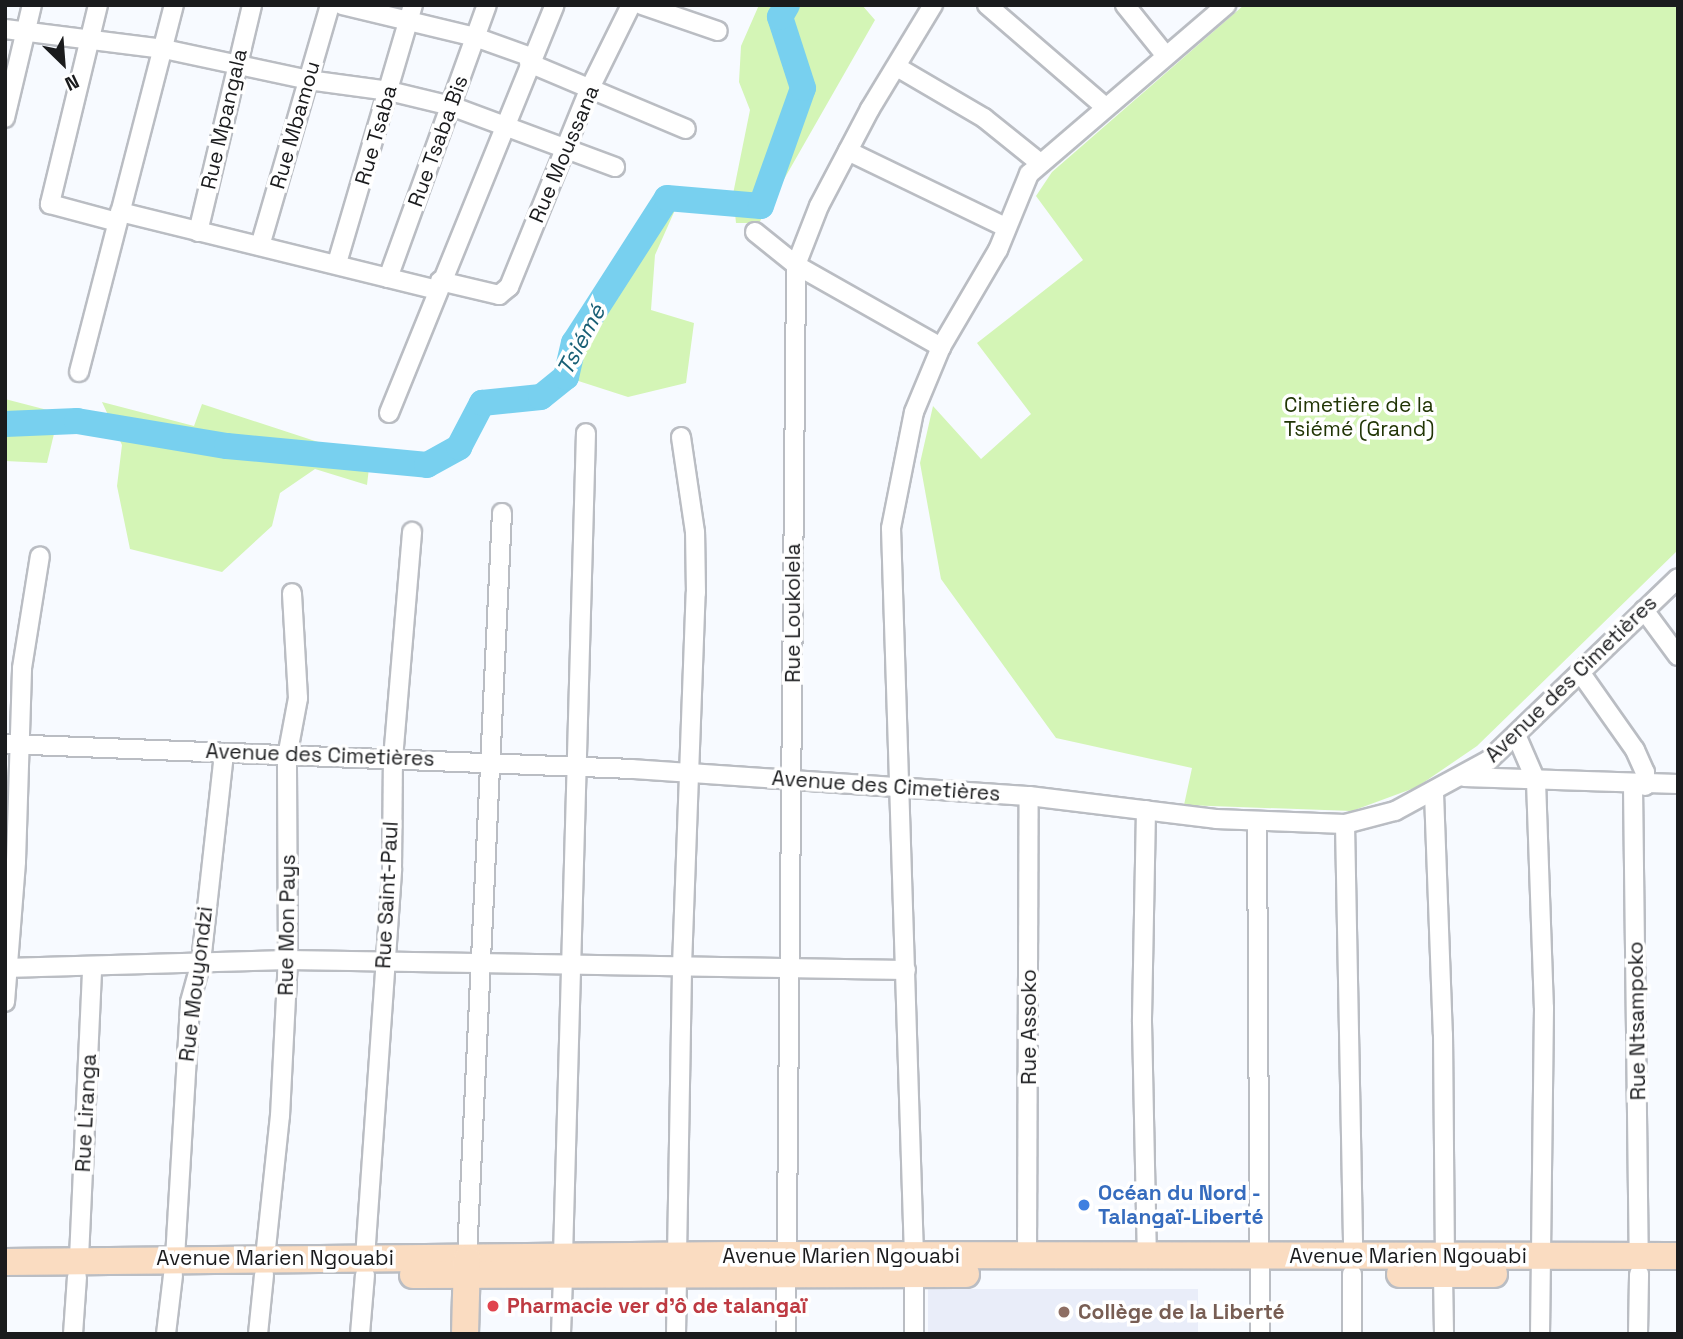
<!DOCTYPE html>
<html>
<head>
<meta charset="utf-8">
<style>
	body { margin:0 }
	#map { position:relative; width:1683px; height:1339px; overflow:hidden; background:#f7faff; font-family:"Space Grotesk",sans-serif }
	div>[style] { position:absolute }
	.built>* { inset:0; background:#e9edf9; transform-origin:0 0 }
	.green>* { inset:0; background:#d4f5b6 }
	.river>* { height:26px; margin:-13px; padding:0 13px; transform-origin:13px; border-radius:13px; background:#78d0ef }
	.roads { filter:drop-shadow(2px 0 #babdc3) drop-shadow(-2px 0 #babdc3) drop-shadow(0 2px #babdc3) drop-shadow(0 -2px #babdc3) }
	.minor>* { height:18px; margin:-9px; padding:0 9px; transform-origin:9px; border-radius:9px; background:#fff }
	.primary>* { height:26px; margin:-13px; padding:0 13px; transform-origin:13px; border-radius:13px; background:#fadcc1 }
	.dots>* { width:19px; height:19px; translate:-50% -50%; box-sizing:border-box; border:4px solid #fff; border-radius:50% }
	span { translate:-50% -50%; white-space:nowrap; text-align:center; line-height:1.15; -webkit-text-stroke:7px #fff; paint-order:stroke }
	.street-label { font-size:21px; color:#1a1b1d }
	.park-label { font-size:21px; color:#213505 }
	.shop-label { font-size:21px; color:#366cbe; font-weight:700 }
	.left { translate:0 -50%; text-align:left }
	.health-label { font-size:21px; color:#be3a42; font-weight:700 }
	.education-label { font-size:21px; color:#785e54; font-weight:700 }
	.water-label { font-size:23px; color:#195f75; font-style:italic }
	.frame { position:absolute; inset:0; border:7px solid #1a1b1d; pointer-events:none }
	.north { position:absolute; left:28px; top:28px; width:70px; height:70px; -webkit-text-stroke:5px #fff; paint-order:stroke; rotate:155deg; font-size:19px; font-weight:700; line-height:28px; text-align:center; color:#1a1b1d }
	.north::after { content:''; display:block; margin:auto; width:24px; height:32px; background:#1a1b1d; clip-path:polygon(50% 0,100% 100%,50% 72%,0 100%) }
</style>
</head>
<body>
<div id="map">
	<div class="built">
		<i style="left:928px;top:1289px;width:270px;height:45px"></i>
	</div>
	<div class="green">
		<i style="clip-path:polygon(759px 5px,862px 5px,875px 20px,759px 223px,736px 223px,733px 194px,750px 110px,739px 82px,741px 46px)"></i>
		<i style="clip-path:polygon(1244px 5px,1678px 5px,1678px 550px,1477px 746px,1417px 787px,1352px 811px,1184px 805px,1192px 768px,1056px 738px,941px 579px,920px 463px,933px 406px,981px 459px,1031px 414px,977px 343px,1083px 260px,1036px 196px,1052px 172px)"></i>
		<i style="clip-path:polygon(648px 210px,675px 210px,655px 255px,651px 310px,694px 323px,686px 383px,628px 397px,566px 377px)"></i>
		<i style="clip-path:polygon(5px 399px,59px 413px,47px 463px,5px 461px)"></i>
		<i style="clip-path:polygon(102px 402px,194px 426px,202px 404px,370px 459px,367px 485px,315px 469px,280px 493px,272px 526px,222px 572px,130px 549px,117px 486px,122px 445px)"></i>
	</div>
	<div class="river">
		<i style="left:5px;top:424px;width:72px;rotate:-2.4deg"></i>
		<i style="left:77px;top:421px;width:152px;rotate:9.5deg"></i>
		<i style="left:227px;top:446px;width:201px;rotate:5.4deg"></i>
		<i style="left:427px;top:465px;width:37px;rotate:-29deg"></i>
		<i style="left:459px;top:447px;width:50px;rotate:-62.4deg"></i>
		<i style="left:482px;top:403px;width:59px;rotate:-5.8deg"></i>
		<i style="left:541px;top:397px;width:32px;rotate:-39deg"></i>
		<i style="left:566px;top:377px;width:35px;rotate:-77deg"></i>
		<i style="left:574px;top:343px;width:172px;rotate:-57.3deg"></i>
		<i style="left:667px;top:198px;width:94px;rotate:4.9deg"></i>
		<i style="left:761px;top:206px;width:125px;rotate:-70.4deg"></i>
		<i style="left:803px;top:88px;width:75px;rotate:-107.9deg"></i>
		<i style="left:780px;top:17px;width:14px;rotate:-60deg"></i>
	</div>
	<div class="roads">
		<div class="minor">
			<i style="left:98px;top:5px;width:205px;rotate:103.6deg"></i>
			<i style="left:50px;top:204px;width:69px;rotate:15deg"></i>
			<i style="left:342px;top:5px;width:137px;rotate:13.5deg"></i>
			<i style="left:475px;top:37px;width:59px;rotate:19.7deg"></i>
			<i style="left:642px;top:5px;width:80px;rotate:18.9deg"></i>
			<i style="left:987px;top:5px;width:156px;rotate:40.8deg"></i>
			<i style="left:1125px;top:5px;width:65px;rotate:51.2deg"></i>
			<i style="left:5px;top:29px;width:160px;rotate:7.2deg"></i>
			<i style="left:164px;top:49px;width:147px;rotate:12.1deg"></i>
			<i style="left:308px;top:80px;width:82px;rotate:7.7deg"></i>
			<i style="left:389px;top:91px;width:64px;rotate:13.6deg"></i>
			<i style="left:451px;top:106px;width:175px;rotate:20.4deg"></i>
			<i style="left:529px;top:63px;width:170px;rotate:22.8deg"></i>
			<i style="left:897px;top:67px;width:101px;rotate:30.4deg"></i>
			<i style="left:984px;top:118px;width:72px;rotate:38.8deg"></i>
			<i style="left:5px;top:118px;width:116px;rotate:-76.6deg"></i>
			<i style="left:848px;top:151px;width:174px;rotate:25.8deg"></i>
			<i style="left:120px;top:212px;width:326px;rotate:13.8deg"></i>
			<i style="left:198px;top:232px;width:233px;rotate:-76.6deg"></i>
			<i style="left:755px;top:232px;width:53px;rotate:38.8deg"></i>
			<i style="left:796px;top:265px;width:167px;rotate:29.5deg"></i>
			<i style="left:260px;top:246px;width:251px;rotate:-73.8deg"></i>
			<i style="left:337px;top:263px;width:269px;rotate:-73.6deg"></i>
			<i style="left:388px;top:278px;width:290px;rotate:-70.1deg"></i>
			<i style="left:440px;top:281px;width:61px;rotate:13.3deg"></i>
			<i style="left:499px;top:295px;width:13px;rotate:-39deg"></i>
			<i style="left:509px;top:287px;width:215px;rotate:-67.9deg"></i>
			<i style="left:590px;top:88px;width:93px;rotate:-63.7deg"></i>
			<i style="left:79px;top:372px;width:379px;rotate:-75.5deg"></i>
			<i style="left:389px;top:413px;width:440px;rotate:-67.9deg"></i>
			<i style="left:1644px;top:610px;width:57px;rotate:53.5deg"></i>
			<i style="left:1580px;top:672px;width:95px;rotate:54.8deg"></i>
			<i style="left:1635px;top:750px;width:24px;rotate:66deg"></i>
			<i style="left:1645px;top:772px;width:14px;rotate:90deg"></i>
			<i style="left:1517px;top:737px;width:48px;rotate:66.6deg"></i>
			<i style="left:1536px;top:781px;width:227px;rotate:88deg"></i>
			<i style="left:1544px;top:1008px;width:326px;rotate:90.7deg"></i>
			<i style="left:5px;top:744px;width:627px;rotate:2.28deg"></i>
			<i style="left:632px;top:769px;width:398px;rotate:3.9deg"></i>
			<i style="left:1029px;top:796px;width:188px;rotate:7deg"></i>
			<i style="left:1216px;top:819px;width:129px;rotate:2.2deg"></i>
			<i style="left:1345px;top:824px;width:52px;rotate:-14.6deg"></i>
			<i style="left:1395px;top:811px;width:107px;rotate:-28.5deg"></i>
			<i style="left:1489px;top:760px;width:262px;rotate:-43.9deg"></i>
			<i style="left:1464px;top:777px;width:214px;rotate:1.9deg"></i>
			<i style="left:1633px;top:786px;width:471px;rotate:89.3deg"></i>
			<i style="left:1434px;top:793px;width:241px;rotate:87.9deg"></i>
			<i style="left:1443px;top:1034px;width:222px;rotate:89.5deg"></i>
			<i style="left:1146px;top:810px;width:212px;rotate:91.1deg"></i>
			<i style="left:1142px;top:1022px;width:236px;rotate:88.8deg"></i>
			<i style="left:1257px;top:822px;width:512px;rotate:89.66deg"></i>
			<i style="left:1345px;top:824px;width:433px;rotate:88.9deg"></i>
			<i style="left:5px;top:968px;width:283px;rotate:-1.6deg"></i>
			<i style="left:288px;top:960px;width:618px;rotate:0.93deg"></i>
			<i style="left:5px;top:1002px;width:141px;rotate:-85.5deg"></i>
			<i style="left:16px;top:861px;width:193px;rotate:-88.2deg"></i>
			<i style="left:22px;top:668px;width:113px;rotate:-80.9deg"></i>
			<i style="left:563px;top:1256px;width:823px;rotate:-88.4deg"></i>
			<i style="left:677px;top:1256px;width:290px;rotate:-89deg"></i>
			<i style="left:682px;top:966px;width:373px;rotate:-87.9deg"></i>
			<i style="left:696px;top:593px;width:61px;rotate:-90.9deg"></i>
			<i style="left:695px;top:532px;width:96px;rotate:-98.4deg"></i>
			<i style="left:914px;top:1256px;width:728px;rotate:-91.81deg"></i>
			<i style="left:891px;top:528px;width:118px;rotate:-78.8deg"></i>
			<i style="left:914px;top:412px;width:70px;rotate:-67.4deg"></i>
			<i style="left:941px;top:347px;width:113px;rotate:-59.6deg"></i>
			<i style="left:998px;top:250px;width:82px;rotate:-67.8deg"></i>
			<i style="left:1029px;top:174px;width:260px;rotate:-40.6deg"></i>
			<i style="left:467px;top:1257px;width:745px;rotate:-87.31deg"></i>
			<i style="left:79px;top:1258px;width:291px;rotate:-87.4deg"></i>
			<i style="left:175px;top:1258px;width:256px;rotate:-86.6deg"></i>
			<i style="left:190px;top:1002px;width:41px;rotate:-74.6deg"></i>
			<i style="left:201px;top:962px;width:210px;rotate:-83.7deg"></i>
			<i style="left:265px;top:1258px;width:143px;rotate:-84deg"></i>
			<i style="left:280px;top:1116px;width:156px;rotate:-87.1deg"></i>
			<i style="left:288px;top:960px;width:203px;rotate:-90.3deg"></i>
			<i style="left:287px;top:757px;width:60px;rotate:-79.4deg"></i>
			<i style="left:298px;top:698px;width:105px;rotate:-93.3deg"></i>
			<i style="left:365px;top:1258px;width:390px;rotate:-86deg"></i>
			<i style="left:392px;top:869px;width:110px;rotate:-89.5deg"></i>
			<i style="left:393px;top:759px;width:228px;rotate:-85.2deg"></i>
			<i style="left:1027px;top:1258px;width:462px;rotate:-89.8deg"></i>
			<i style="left:1443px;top:1275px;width:59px;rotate:89deg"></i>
			<i style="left:73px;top:1334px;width:57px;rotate:-86deg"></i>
			<i style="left:166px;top:1334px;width:59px;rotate:-83.2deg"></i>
			<i style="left:258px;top:1334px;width:59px;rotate:-84.2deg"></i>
			<i style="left:360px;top:1334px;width:59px;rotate:-85.2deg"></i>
			<i style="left:561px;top:1334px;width:57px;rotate:-88deg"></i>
			<i style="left:676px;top:1334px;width:60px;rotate:-89deg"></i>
			<i style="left:786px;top:1334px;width:1069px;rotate:-89.46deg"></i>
			<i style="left:796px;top:265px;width:63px;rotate:-68.7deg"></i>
			<i style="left:819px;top:206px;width:110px;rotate:-62.3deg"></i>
			<i style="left:870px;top:109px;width:122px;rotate:-58.8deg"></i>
			<i style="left:914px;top:1334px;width:59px;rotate:-90deg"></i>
			<i style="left:1352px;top:1334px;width:60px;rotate:-90deg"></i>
			<i style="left:1638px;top:1334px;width:60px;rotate:-89deg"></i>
		</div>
		<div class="primary">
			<i style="left:5px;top:1262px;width:729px;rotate:-0.55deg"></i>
			<i style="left:734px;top:1255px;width:944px;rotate:0.06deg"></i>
			<i style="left:1400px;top:1274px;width:94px"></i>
			<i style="left:413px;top:1275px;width:553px;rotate:-0.1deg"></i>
			<i style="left:465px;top:1334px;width:75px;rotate:-88.5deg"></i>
		</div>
	</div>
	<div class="dots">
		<i style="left:1084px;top:1205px;background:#3f7fe0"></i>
		<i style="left:493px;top:1306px;background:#e0444e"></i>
		<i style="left:1064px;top:1312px;background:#8d6e63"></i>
	</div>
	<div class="street-label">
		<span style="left:224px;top:119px;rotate:-77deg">Rue Mpangala</span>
		<span style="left:295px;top:125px;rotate:-74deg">Rue Mbamou</span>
		<span style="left:376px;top:135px;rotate:-74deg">Rue Tsaba</span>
		<span style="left:438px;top:141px;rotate:-70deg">Rue Tsaba Bis</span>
		<span style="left:564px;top:154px;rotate:-67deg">Rue Moussana</span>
		<span style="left:793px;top:613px;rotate:-90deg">Rue Loukolela</span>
		<span style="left:1571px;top:679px;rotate:-44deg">Avenue des Cimetières</span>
		<span style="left:320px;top:755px;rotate:2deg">Avenue des Cimetières</span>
		<span style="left:886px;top:786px;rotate:4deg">Avenue des Cimetières</span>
		<span style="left:387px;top:895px;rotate:-87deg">Rue Saint-Paul</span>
		<span style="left:287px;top:925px;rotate:-89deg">Rue Mon Pays</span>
		<span style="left:196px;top:984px;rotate:-83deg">Rue Mouyondzi</span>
		<span style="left:1637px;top:1021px;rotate:-91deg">Rue Ntsampoko</span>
		<span style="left:1029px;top:1027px;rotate:-90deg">Rue Assoko</span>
		<span style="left:86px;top:1113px;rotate:-87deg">Rue Liranga</span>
		<span style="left:841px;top:1256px">Avenue Marien Ngouabi</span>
		<span style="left:1408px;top:1256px">Avenue Marien Ngouabi</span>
		<span style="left:275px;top:1258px">Avenue Marien Ngouabi</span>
	</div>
	<div class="park-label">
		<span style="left:1359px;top:417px">Cimetière de la<br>Tsiémé (Grand)</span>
	</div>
	<div class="shop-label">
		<span class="left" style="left:1098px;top:1205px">Océan du Nord -<br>Talangaï-Liberté</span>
	</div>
	<div class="health-label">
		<span class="left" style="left:507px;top:1306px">Pharmacie ver d'ô de talangaï</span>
	</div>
	<div class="education-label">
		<span class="left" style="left:1078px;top:1312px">Collège de la Liberté</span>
	</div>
	<div class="water-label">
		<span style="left:581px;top:340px;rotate:-62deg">Tsiémé</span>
	</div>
	<div class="frame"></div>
	<div class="north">N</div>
</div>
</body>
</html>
